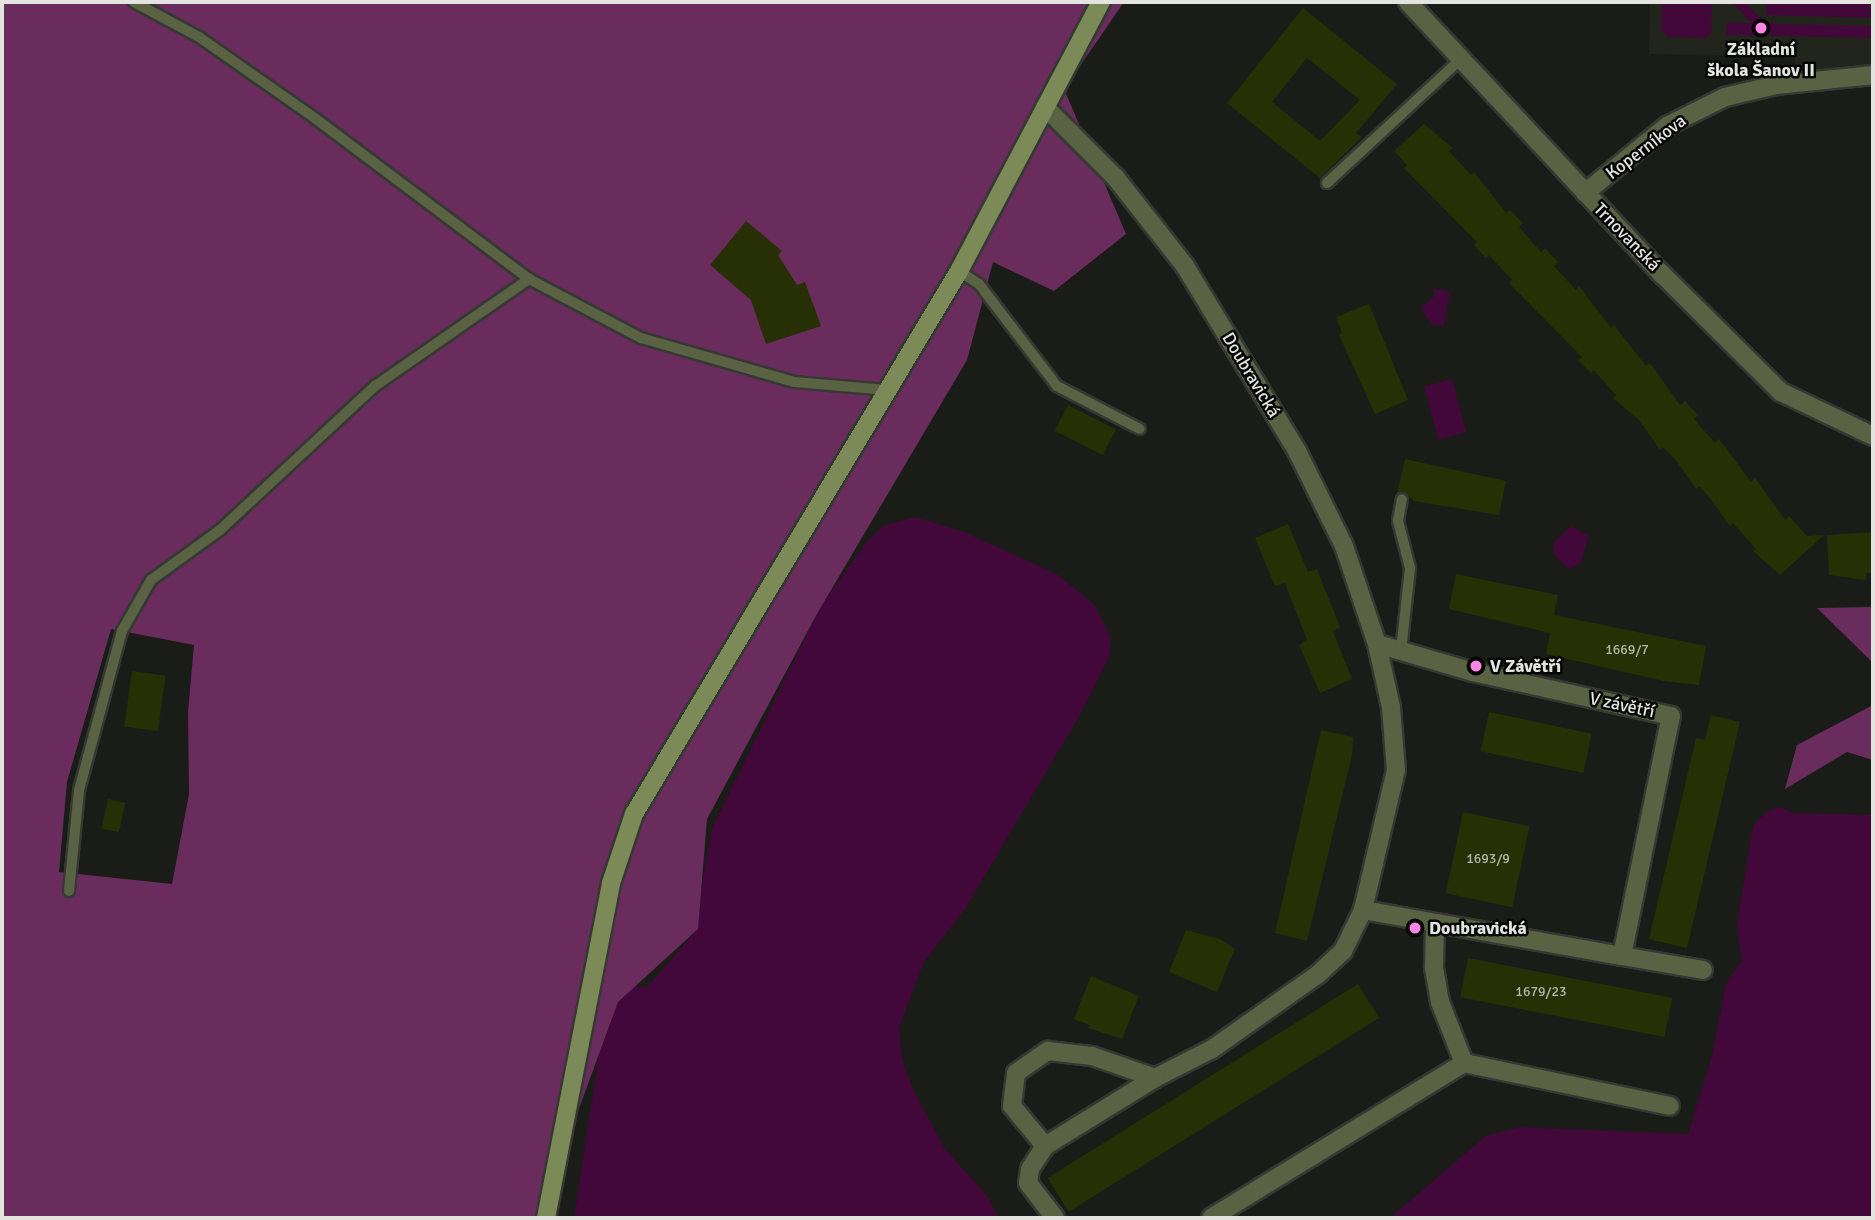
<!DOCTYPE html>
<html>
<head>
<meta charset="utf-8">
<style>
	body { margin:0 }
	#map { position:relative; width:1875px; height:1220px; overflow:hidden; background:#1a1c17; font-family:Signika,sans-serif }
	div>[style] { position:absolute }
	.built>* { inset:0; background:#22251b }
	.green>* { inset:0; background:#420839; transform-origin:0 0 }
	.forest>* { inset:0; background:#692c5d }
	.building>* { inset:0; background:#263004; transform-origin:0 0 }
	.roads { filter:drop-shadow(2px 0 #363833) drop-shadow(-2px 0 #363833) drop-shadow(0 2px #363833) drop-shadow(0 -2px #363833) }
	.lane>* { height:10px; margin:-5px; padding:0 5px; transform-origin:5px; border-radius:5px; background:#596242 }
	.street>* { height:18px; margin:-9px; padding:0 9px; transform-origin:9px; border-radius:9px; background:#596242 }
	.secondary>* { height:18px; margin:-9px; padding:0 9px; transform-origin:9px; border-radius:9px; background:#7c8a57 }
	.dots>* { width:19px; height:19px; translate:-50% -50%; box-sizing:border-box; border:4px solid #060605; border-radius:50% }
	span { translate:-50% -50%; white-space:nowrap; text-align:center; line-height:1.15; -webkit-text-stroke:5px #060605; paint-order:stroke }
	.number-label { font-size:14px; color:#b4b7a9 }
	.number-label span { -webkit-text-stroke-width:0 }
	.poi-label { font-size:18px; color:#e3e4e0; font-weight:700 }
	.left { translate:0 -50%; text-align:left }
	.street-label { font-size:18px; color:#e3e4e0 }
	.frame { position:absolute; inset:0; border:4px solid #e3e4e0; pointer-events:none }
</style>
</head>
<body>
<div id="map">
	<div class="built">
		<i style="clip-path:polygon(1650px 2px,1873px 2px,1873px 69px,1794px 77px,1795px 57px,1649px 54px)"></i>
	</div>
	<div class="green">
		<i style="clip-path:polygon(1662px 2px,1712px 2px,1711px 33px,1706px 38px,1669px 37px,1661px 30px)"></i>
		<i style="clip-path:polygon(1732px 2px,1744px 2px,1761px 18px,1776px 24px,1873px 26px,1873px 38px,1726px 35px,1726px 23px,1751px 23px)"></i>
		<i style="clip-path:polygon(1766px 2px,1873px 2px,1873px 18px,1766px 15px)"></i>
		<i style="clip-path:polygon(1434px 288px,1450px 292px,1444px 325px,1432px 325px,1421px 308px,1434px 296px)"></i>
		<i style="left:1452px;top:379px;width:55px;height:29px;rotate:75deg"></i>
		<i style="clip-path:polygon(916px 517px,967px 533px,1058px 575px,1094px 604px,1110px 636px,1110px 655px,1081px 713px,965px 909px,924px 962px,899px 1027px,902px 1060px,914px 1092px,945px 1149px,988px 1197px,998px 1218px,574px 1218px,602px 1035px,619px 987px,647px 987px,694px 933px,712px 828px,821px 606px,868px 540px,885px 525px)"></i>
		<i style="clip-path:polygon(1571px 526px,1589px 536px,1580px 564px,1568px 569px,1553px 553px,1554px 542px)"></i>
		<i style="clip-path:polygon(1779px 807px,1794px 813px,1873px 815px,1873px 1218px,1390px 1218px,1487px 1135px,1521px 1127px,1688px 1134px,1711px 1060px,1726px 984px,1742px 960px,1737px 924px,1753px 826px,1766px 812px)"></i>
	</div>
	<div class="forest">
		<i style="clip-path:polygon(evenodd,2px 2px,1124px 2px,1064px 89px,1126px 234px,1054px 291px,993px 262px,967px 360px,818px 612px,707px 819px,698px 929px,618px 1002px,539px 1218px,2px 1218px,2px 2px,111px 629px,194px 645px,188px 712px,189px 794px,172px 884px,59px 872px,67px 782px,111px 629px)"></i>
		<i style="clip-path:polygon(1873px 607px,1873px 663px,1817px 608px)"></i>
		<i style="clip-path:polygon(1873px 705px,1873px 760px,1847px 752px,1785px 789px,1797px 745px)"></i>
	</div>
	<div class="building">
		<i style="clip-path:polygon(evenodd,1303px 8px,1397px 84px,1356px 133px,1362px 137px,1320px 178px,1227px 103px,1303px 8px,1307px 58px,1360px 100px,1320px 141px,1272px 102px,1307px 58px)"></i>
		<i style="clip-path:polygon(1424px 124px,1453px 148px,1449px 151px,1471px 175px,1474px 172px,1506px 213px,1510px 210px,1523px 223px,1519px 227px,1541px 252px,1545px 248px,1558px 262px,1554px 266px,1576px 290px,1579px 286px,1611px 328px,1614px 325px,1646px 366px,1650px 363px,1680px 405px,1685px 401px,1698px 415px,1694px 419px,1715px 443px,1719px 439px,1751px 482px,1755px 478px,1785px 520px,1789px 516px,1807px 536px,1824px 535px,1780px 575px,1753px 551px,1756px 549px,1733px 523px,1730px 526px,1710px 498px,1699px 486px,1696px 489px,1675px 459px,1663px 447px,1660px 450px,1640px 421px,1613px 398px,1616px 395px,1605px 383px,1594px 370px,1591px 373px,1578px 360px,1582px 357px,1509px 283px,1512px 280px,1489px 255px,1486px 258px,1474px 245px,1477px 242px,1404px 168px,1407px 165px,1394px 151px)"></i>
		<i style="clip-path:polygon(746px 221px,782px 251px,778px 255px,797px 285px,805px 282px,821px 326px,766px 344px,751px 300px,710px 265px)"></i>
		<i style="clip-path:polygon(1369px 304px,1408px 400px,1375px 414px,1339px 335px,1342px 333px,1336px 317px)"></i>
		<i style="left:1068px;top:405px;width:54px;height:29px;rotate:27deg"></i>
		<i style="clip-path:polygon(1405px 459px,1506px 481px,1499px 515px,1414px 501px,1406px 493px,1397px 493px)"></i>
		<i style="clip-path:polygon(1288px 524px,1308px 572px,1317px 569px,1340px 627px,1333px 631px,1352px 679px,1320px 693px,1299px 645px,1307px 640px,1285px 583px,1275px 586px,1255px 538px)"></i>
		<i style="clip-path:polygon(1873px 532px,1873px 573px,1866px 573px,1866px 580px,1829px 575px,1827px 535px)"></i>
		<i style="clip-path:polygon(1456px 574px,1558px 595px,1554px 615px,1706px 646px,1699px 685px,1664px 681px,1546px 654px,1550px 633px,1449px 609px)"></i>
		<i style="left:132px;top:671px;width:34px;height:56px;rotate:8deg"></i>
		<i style="left:1489px;top:712px;width:105px;height:40px;rotate:12deg"></i>
		<i style="clip-path:polygon(1711px 715px,1740px 722px,1687px 948px,1649px 939px,1696px 738px,1705px 740px)"></i>
		<i style="clip-path:polygon(1321px 730px,1353px 737px,1352px 755px,1307px 941px,1275px 933px)"></i>
		<i style="left:108px;top:799px;width:18px;height:30px;rotate:13deg"></i>
		<i style="left:1463px;top:812px;width:68px;height:83px;rotate:12deg"></i>
		<i style="clip-path:polygon(1186px 930px,1220px 939px,1235px 949px,1217px 992px,1169px 972px)"></i>
		<i style="left:1468px;top:958px;width:208px;height:40px;rotate:11deg"></i>
		<i style="clip-path:polygon(1091px 976px,1139px 996px,1122px 1039px,1088px 1028px,1090px 1025px,1074px 1019px)"></i>
		<i style="left:1358px;top:984px;width:40px;height:366px;rotate:58deg"></i>
	</div>
	<div class="roads">
		<div class="lane">
			<i style="left:134px;top:2px;width:74px;rotate:28.3deg"></i>
			<i style="left:199px;top:37px;width:143px;rotate:35deg"></i>
			<i style="left:316px;top:119px;width:266px;rotate:36.9deg"></i>
			<i style="left:529px;top:279px;width:127px;rotate:27.8deg"></i>
			<i style="left:641px;top:338px;width:159px;rotate:16deg"></i>
			<i style="left:794px;top:382px;width:94px;rotate:4.9deg"></i>
			<i style="left:1327px;top:183px;width:183px;rotate:-42.8deg"></i>
			<i style="left:959px;top:271px;width:24px;rotate:33deg"></i>
			<i style="left:979px;top:284px;width:128px;rotate:52.6deg"></i>
			<i style="left:1057px;top:386px;width:93px;rotate:27.4deg"></i>
			<i style="left:1401px;top:651px;width:83px;rotate:-83.8deg"></i>
			<i style="left:1410px;top:568px;width:49px;rotate:-104.3deg"></i>
			<i style="left:1398px;top:521px;width:22px;rotate:-80deg"></i>
			<i style="left:69px;top:891px;width:101px;rotate:-84.3deg"></i>
			<i style="left:79px;top:790px;width:165px;rotate:-74.9deg"></i>
			<i style="left:122px;top:631px;width:59px;rotate:-60.4deg"></i>
			<i style="left:151px;top:580px;width:85px;rotate:-35.9deg"></i>
			<i style="left:220px;top:530px;width:212px;rotate:-42.9deg"></i>
			<i style="left:375px;top:386px;width:188px;rotate:-34.8deg"></i>
		</div>
		<div class="street">
			<i style="left:1408px;top:2px;width:374px;rotate:47deg"></i>
			<i style="left:1663px;top:275px;width:166px;rotate:44.8deg"></i>
			<i style="left:1781px;top:392px;width:102px;rotate:25.6deg"></i>
			<i style="left:1045px;top:107px;width:99px;rotate:45deg"></i>
			<i style="left:1115px;top:177px;width:113px;rotate:51.8deg"></i>
			<i style="left:1185px;top:266px;width:216px;rotate:58.8deg"></i>
			<i style="left:1297px;top:451px;width:106px;rotate:63.7deg"></i>
			<i style="left:1344px;top:546px;width:103px;rotate:71.4deg"></i>
			<i style="left:1377px;top:644px;width:65px;rotate:77.5deg"></i>
			<i style="left:1391px;top:707px;width:63px;rotate:85.5deg"></i>
			<i style="left:1396px;top:770px;width:144px;rotate:103.3deg"></i>
			<i style="left:1363px;top:910px;width:46px;rotate:116deg"></i>
			<i style="left:1343px;top:951px;width:35px;rotate:137deg"></i>
			<i style="left:1317px;top:975px;width:128px;rotate:144.8deg"></i>
			<i style="left:1212px;top:1049px;width:64px;rotate:153deg"></i>
			<i style="left:1155px;top:1078px;width:129px;rotate:148.3deg"></i>
			<i style="left:1045px;top:1146px;width:27px;rotate:123deg"></i>
			<i style="left:1030px;top:1169px;width:14px;rotate:98deg"></i>
			<i style="left:1028px;top:1183px;width:44px;rotate:52.4deg"></i>
			<i style="left:1585px;top:193px;width:106px;rotate:-39.3deg"></i>
			<i style="left:1667px;top:126px;width:65px;rotate:-26.6deg"></i>
			<i style="left:1725px;top:97px;width:52px;rotate:-13.2deg"></i>
			<i style="left:1776px;top:85px;width:98px;rotate:-5.9deg"></i>
			<i style="left:1363px;top:910px;width:263px;rotate:10.1deg"></i>
			<i style="left:1622px;top:956px;width:245px;rotate:-78.5deg"></i>
			<i style="left:1671px;top:716px;width:203px;rotate:-167.5deg"></i>
			<i style="left:1473px;top:672px;width:100px;rotate:-163.7deg"></i>
			<i style="left:1622px;top:956px;width:82px;rotate:9.8deg"></i>
			<i style="left:1464px;top:1063px;width:210px;rotate:11.8deg"></i>
			<i style="left:1045px;top:1146px;width:52px;rotate:-129.5deg"></i>
			<i style="left:1012px;top:1106px;width:33px;rotate:-83deg"></i>
			<i style="left:1016px;top:1073px;width:39px;rotate:-35deg"></i>
			<i style="left:1048px;top:1051px;width:44px;rotate:6.5deg"></i>
			<i style="left:1092px;top:1056px;width:67px;rotate:19.2deg"></i>
			<i style="left:1211px;top:1218px;width:297px;rotate:-31.5deg"></i>
			<i style="left:1464px;top:1063px;width:66px;rotate:-111.5deg"></i>
			<i style="left:1440px;top:1002px;width:36px;rotate:-100deg"></i>
			<i style="left:1434px;top:967px;width:44px;rotate:-88.7deg"></i>
		</div>
		<div class="secondary">
			<i style="left:546px;top:1218px;width:341px;rotate:-79deg"></i>
			<i style="left:611px;top:883px;width:73px;rotate:-71.6deg"></i>
			<i style="left:634px;top:814px;width:633px;rotate:-59.1deg"></i>
			<i style="left:959px;top:271px;width:304px;rotate:-62.2deg"></i>
		</div>
	</div>
	<div class="dots">
		<i style="left:1761px;top:28px;background:#fc86e4"></i>
		<i style="left:1476px;top:666px;background:#fc86e4"></i>
		<i style="left:1415px;top:928px;background:#fc86e4"></i>
	</div>
	<div class="number-label">
		<span style="left:1627px;top:650px">1669/7</span>
		<span style="left:1488px;top:859px">1693/9</span>
		<span style="left:1541px;top:992px">1679/23</span>
	</div>
	<div class="poi-label">
		<span style="left:1761px;top:60px">Základní<br>škola Šanov II</span>
		<span class="left" style="left:1490px;top:666px">V Závětří</span>
		<span class="left" style="left:1429px;top:928px">Doubravická</span>
	</div>
	<div class="street-label">
		<span style="left:1646px;top:147px;rotate:-37deg">Koperníkova</span>
		<span style="left:1627px;top:237px;rotate:46deg">Trnovanská</span>
		<span style="left:1251px;top:375px;rotate:59deg">Doubravická</span>
		<span style="left:1622px;top:705px;rotate:12deg">V závětří</span>
	</div>
	<div class="frame"></div>
</div>
</body>
</html>
